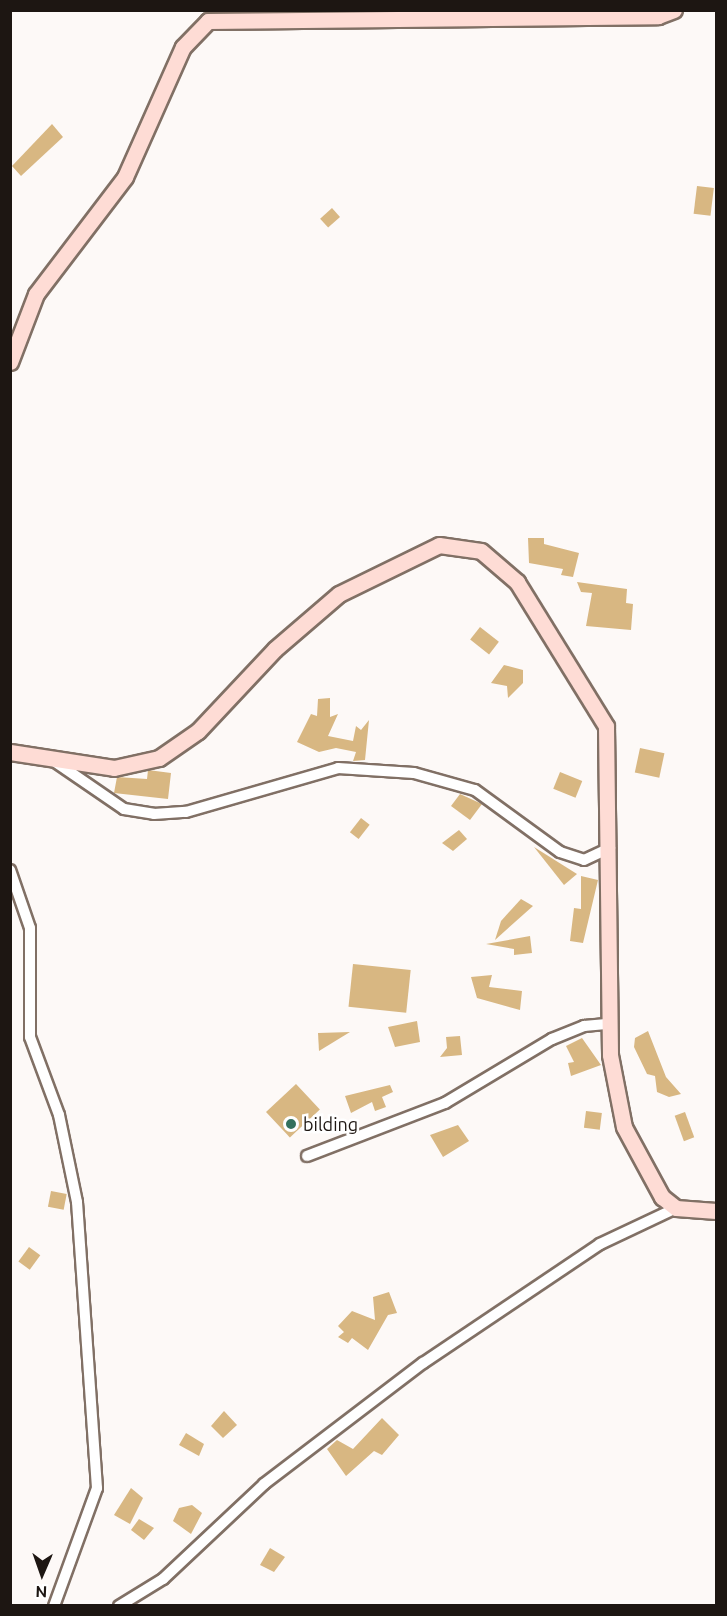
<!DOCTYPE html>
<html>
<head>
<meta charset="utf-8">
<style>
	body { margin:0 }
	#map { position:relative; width:727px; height:1616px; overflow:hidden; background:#fdf9f7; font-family:Ubuntu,sans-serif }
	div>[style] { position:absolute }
	.building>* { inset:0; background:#d8b782; transform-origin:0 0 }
	.roads { filter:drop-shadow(2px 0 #817065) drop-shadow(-2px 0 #817065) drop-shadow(0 2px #817065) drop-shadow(0 -2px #817065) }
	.street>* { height:10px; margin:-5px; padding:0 5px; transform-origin:5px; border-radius:5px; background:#fff }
	.secondary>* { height:15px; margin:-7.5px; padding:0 7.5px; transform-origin:7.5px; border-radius:7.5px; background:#fedcd5 }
	.dots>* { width:16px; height:16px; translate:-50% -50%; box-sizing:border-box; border:3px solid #fff; border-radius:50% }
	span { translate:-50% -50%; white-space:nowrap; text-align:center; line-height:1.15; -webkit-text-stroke:5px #fff; paint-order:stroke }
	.poi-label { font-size:18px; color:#1d1612 }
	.left { translate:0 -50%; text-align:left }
	.frame { position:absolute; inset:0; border:12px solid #1d1612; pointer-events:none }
	.north { position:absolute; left:12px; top:1544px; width:60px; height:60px; -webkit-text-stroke:4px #fff; paint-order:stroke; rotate:182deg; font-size:16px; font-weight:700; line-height:24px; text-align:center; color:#1d1612 }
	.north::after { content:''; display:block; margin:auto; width:21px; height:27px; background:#1d1612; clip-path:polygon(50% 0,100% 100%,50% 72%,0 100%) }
</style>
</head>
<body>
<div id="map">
	<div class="building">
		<i style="clip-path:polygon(52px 124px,63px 137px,21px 176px,12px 166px)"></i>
		<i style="left:697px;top:186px;width:17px;height:28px;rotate:7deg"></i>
		<i style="left:332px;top:208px;width:12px;height:16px;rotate:48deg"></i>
		<i style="clip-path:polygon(528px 538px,544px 538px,544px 544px,579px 553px,573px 577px,561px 575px,563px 569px,529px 563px)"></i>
		<i style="clip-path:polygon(577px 582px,627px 589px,626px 603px,633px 604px,631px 630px,586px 626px,592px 593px,581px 592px)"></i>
		<i style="left:480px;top:627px;width:24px;height:16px;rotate:38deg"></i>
		<i style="clip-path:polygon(504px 665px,523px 670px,523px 683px,508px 698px,507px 686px,491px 683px)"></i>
		<i style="clip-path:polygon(330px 698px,330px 717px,338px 714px,328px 736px,353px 741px,356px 726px,361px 730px,369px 720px,365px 760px,353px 761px,356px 752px,336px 748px,319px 752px,297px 742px,311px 714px,317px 716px,318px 699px)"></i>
		<i style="left:640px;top:748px;width:25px;height:25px;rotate:12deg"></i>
		<i style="clip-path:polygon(148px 770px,171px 773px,168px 799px,114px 793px,117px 777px,147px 779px)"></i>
		<i style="left:560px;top:772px;width:24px;height:18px;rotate:22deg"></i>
		<i style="clip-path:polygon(460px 794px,482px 804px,470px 820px,451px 806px)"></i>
		<i style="left:361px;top:818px;width:11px;height:18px;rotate:38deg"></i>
		<i style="clip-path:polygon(459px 830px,467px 839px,453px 851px,442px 843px)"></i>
		<i style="clip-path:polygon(534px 847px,577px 874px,564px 885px)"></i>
		<i style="clip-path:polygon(581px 876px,598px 880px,583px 943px,570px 941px,574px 908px,581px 909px)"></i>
		<i style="clip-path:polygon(521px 899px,533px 906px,495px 940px,501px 921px)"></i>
		<i style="clip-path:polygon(530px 936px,532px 953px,514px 955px,514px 949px,486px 944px)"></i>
		<i style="left:353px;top:964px;width:58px;height:43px;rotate:6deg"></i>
		<i style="clip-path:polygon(492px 975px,489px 987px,522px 991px,520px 1010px,477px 998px,471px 977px)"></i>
		<i style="clip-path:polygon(417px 1021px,420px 1042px,395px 1047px,388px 1027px)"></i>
		<i style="clip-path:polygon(648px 1031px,666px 1077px,681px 1094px,669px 1097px,657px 1092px,655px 1076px,647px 1074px,634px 1047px,635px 1038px)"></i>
		<i style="clip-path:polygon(350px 1032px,319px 1051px,318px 1033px)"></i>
		<i style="clip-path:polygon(460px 1036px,462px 1055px,440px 1057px,447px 1048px,446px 1037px)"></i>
		<i style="clip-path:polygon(582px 1038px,601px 1065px,571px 1076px,568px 1063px,574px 1062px,566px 1046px)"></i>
		<i style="left:296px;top:1084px;width:35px;height:41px;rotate:47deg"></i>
		<i style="clip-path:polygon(390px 1085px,393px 1092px,382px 1097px,386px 1107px,375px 1111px,372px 1102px,351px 1113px,345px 1096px)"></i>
		<i style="left:586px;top:1111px;width:16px;height:17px;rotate:7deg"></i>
		<i style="left:685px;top:1112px;width:27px;height:11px;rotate:70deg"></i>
		<i style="clip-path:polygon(458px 1125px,469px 1141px,443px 1157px,430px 1135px)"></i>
		<i style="left:51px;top:1191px;width:16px;height:16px;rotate:11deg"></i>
		<i style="left:29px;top:1247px;width:14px;height:18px;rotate:36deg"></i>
		<i style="clip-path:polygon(389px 1292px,397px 1313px,388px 1315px,368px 1350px,352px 1338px,348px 1343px,338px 1337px,344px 1332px,338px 1326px,352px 1311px,375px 1320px,373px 1297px)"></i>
		<i style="clip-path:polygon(224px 1411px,237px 1425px,223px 1438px,211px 1426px)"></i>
		<i style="clip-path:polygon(382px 1418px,399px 1435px,382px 1455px,374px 1451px,346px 1476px,327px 1449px,337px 1440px,353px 1449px)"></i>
		<i style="clip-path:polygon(186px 1433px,204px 1444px,199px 1456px,179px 1445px)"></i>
		<i style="clip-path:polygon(131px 1488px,143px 1498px,130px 1524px,114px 1515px)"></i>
		<i style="clip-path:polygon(192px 1505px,202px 1513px,191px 1534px,173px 1521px,179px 1508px)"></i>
		<i style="clip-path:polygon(139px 1519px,154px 1528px,144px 1540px,131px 1530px)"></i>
		<i style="clip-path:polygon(270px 1548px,285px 1557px,274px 1572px,260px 1565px)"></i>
	</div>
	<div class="roads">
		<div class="street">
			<i style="left:54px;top:761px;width:85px;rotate:34.4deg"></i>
			<i style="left:124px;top:809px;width:30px;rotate:9deg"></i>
			<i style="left:154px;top:814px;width:32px;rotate:-4deg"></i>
			<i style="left:186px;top:812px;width:158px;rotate:-16.1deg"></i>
			<i style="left:338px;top:768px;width:76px;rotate:3.8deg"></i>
			<i style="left:414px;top:773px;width:63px;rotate:15.6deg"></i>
			<i style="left:475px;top:790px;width:105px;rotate:36.1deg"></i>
			<i style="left:560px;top:852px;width:25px;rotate:18deg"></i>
			<i style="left:584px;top:860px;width:29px;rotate:-25deg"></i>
			<i style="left:10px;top:870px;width:61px;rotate:71deg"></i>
			<i style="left:30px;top:928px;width:109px;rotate:90deg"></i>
			<i style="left:30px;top:1037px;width:83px;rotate:69.6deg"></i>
			<i style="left:59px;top:1115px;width:89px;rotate:78.3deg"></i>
			<i style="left:77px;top:1202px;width:287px;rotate:86deg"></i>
			<i style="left:97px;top:1488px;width:126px;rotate:110deg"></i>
			<i style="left:307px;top:1156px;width:148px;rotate:-21deg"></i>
			<i style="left:445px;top:1103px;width:125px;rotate:-30.9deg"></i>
			<i style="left:552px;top:1039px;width:35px;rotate:-22deg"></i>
			<i style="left:584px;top:1026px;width:25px;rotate:-5deg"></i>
			<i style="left:119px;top:1606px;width:52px;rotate:-31.5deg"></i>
			<i style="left:163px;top:1579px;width:139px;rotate:-43.2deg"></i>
			<i style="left:264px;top:1484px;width:200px;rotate:-37.3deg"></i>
			<i style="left:423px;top:1363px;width:213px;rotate:-33.9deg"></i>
			<i style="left:600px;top:1244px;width:84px;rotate:-25.3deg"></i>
		</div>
		<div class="secondary">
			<i style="left:10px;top:362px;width:73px;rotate:-69.1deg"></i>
			<i style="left:36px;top:294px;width:147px;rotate:-52.7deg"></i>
			<i style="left:125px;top:177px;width:142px;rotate:-66deg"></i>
			<i style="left:183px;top:47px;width:36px;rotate:-46deg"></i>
			<i style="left:208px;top:21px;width:450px;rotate:-0.6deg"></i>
			<i style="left:658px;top:16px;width:17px;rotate:-21deg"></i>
			<i style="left:10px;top:752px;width:105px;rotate:8.7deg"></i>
			<i style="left:114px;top:768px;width:46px;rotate:-12.5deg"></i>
			<i style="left:159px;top:758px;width:47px;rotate:-34.7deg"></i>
			<i style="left:198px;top:731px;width:112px;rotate:-46.8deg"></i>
			<i style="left:275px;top:649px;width:84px;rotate:-40.7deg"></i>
			<i style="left:339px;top:594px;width:111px;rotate:-26.1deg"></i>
			<i style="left:439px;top:545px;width:42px;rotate:8.1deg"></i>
			<i style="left:481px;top:551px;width:48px;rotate:40.7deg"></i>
			<i style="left:517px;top:582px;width:169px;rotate:58.3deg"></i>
			<i style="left:606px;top:726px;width:329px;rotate:89.3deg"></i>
			<i style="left:610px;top:1055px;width:73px;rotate:79deg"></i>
			<i style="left:624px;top:1127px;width:80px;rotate:61.5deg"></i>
			<i style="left:662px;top:1197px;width:18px;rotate:38deg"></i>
			<i style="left:676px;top:1208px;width:40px;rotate:4.3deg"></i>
		</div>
	</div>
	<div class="dots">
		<i style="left:291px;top:1124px;background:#34715d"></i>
	</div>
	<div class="poi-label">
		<span class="left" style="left:303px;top:1124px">bilding</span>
	</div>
	<div class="frame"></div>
	<div class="north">N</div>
</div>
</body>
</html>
